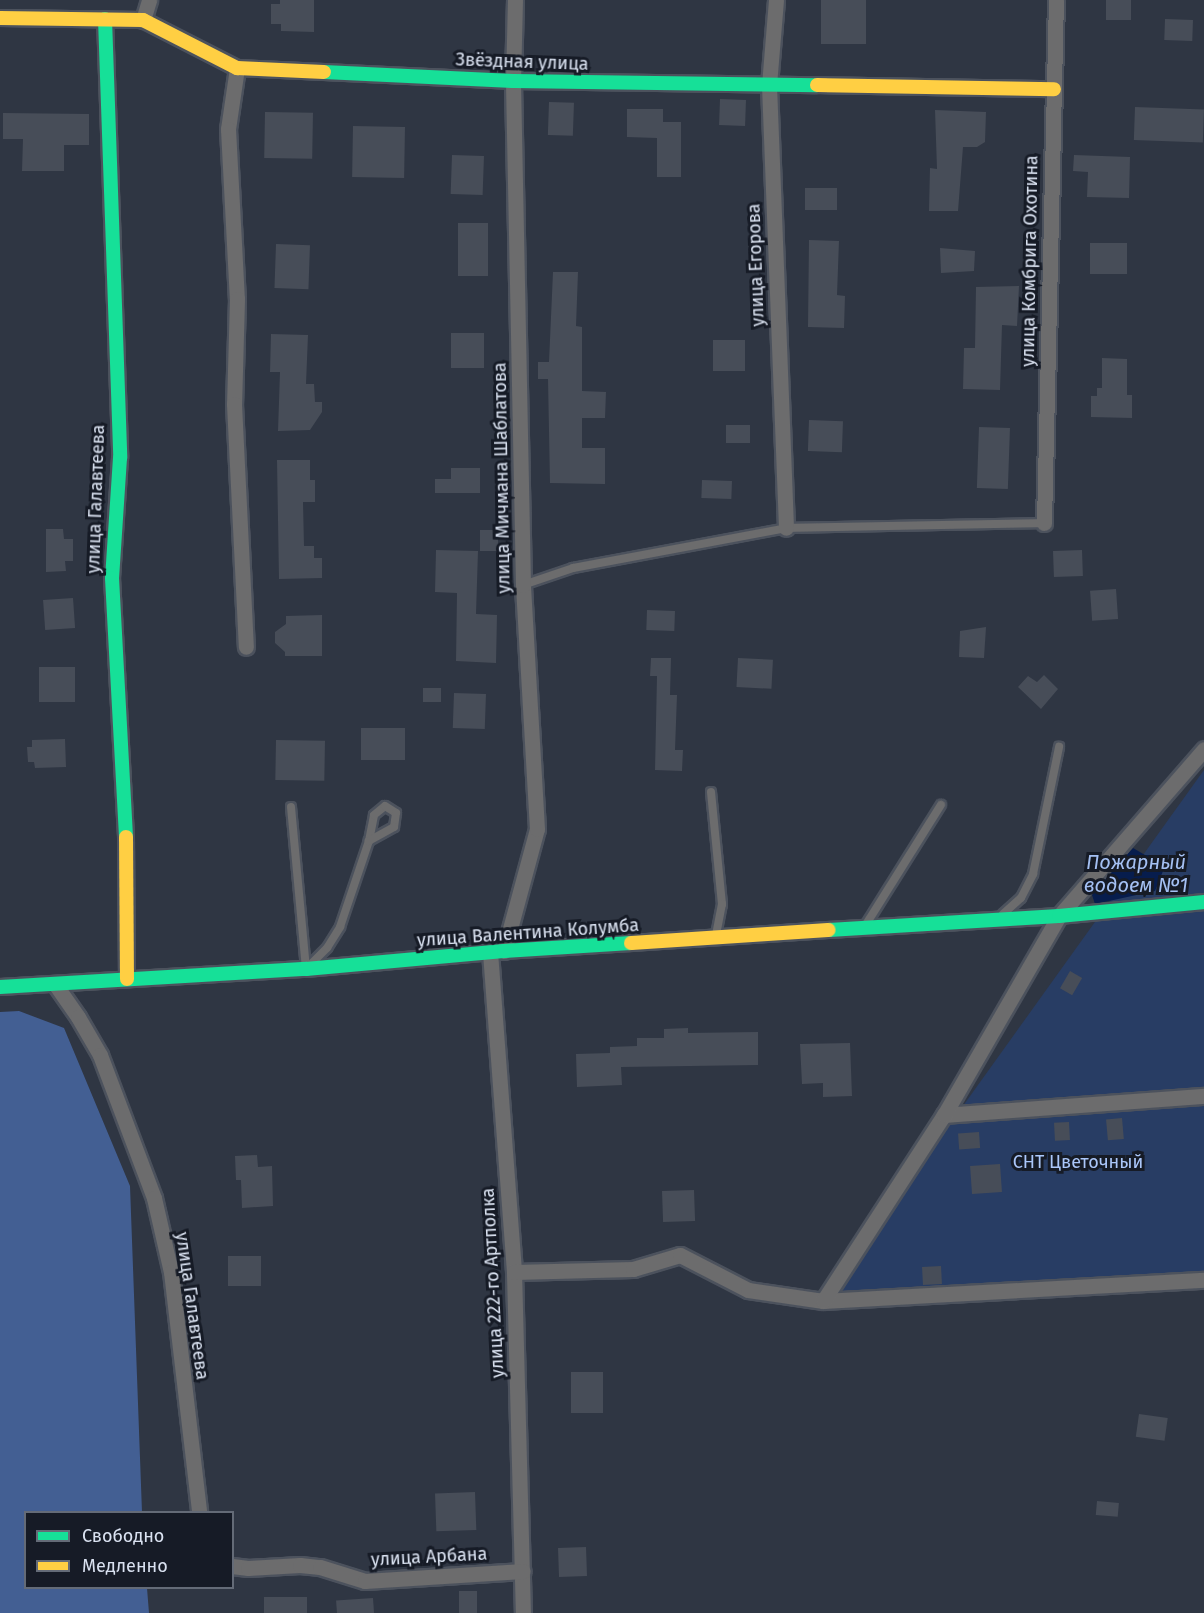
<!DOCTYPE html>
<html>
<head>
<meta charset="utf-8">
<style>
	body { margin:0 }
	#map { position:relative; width:1204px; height:1613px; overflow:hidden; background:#2f3643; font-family:"Fira Sans",sans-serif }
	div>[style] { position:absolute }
	.green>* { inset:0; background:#283d64 }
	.forest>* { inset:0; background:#435f93 }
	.water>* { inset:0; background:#071d4d }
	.building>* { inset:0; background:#474d58; transform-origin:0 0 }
	.roads { filter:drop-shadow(2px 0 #4c525d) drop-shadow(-2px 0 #4c525d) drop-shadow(0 2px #4c525d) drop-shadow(0 -2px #4c525d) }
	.lane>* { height:8px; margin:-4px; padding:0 4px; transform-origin:4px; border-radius:4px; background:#6c6c6d }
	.street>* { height:15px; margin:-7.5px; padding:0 7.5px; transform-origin:7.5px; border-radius:7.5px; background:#6c6c6d }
	.fast>* { height:14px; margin:-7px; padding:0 7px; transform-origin:7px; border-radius:7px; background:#16e098 }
	.slow>* { height:14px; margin:-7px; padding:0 7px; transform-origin:7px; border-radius:7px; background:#ffcf43 }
	span { translate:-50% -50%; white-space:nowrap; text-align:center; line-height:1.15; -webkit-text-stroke:6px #161b26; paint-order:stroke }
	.street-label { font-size:18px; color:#dae2f1 }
	.park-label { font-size:18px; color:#abc7fa }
	.water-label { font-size:20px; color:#a4c0f3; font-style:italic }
	.legend { position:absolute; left:24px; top:1511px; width:210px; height:78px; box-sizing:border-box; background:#161b26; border:2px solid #646b77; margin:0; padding:8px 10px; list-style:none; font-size:18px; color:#dae2f1 }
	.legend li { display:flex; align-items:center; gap:12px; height:30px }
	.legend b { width:30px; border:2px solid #646b77 }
</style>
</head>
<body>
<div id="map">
	<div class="green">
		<i style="clip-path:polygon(1204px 770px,1204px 1280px,823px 1301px)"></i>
	</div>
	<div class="forest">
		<i style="clip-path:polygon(19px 1011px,64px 1028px,130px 1186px,142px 1512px,26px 1512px,26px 1588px,147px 1588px,149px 1613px,0 1613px,0 1012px)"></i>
	</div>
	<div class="water">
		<i style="clip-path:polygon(1133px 848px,1145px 855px,1157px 855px,1160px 859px,1156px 864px,1163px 871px,1155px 891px,1095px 904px,1091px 892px)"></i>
	</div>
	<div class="building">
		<i style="clip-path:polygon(280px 0,314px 0,314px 32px,281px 31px,281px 24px,271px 24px,271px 4px,280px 4px)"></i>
		<i style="left:821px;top:0;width:45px;height:44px"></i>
		<i style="left:1106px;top:0;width:25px;height:20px"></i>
		<i style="left:1165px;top:19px;width:28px;height:21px;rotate:2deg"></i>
		<i style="left:720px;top:99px;width:26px;height:26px;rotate:2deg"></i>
		<i style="left:549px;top:102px;width:25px;height:33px;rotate:2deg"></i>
		<i style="left:1135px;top:107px;width:69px;height:33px;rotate:2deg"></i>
		<i style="clip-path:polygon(627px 109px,663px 109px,663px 122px,681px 122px,681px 177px,657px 177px,657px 138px,627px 137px)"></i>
		<i style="clip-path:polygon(935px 110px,986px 112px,985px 142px,977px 147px,963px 147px,958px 211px,929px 211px,930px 168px,937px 169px)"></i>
		<i style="left:265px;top:112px;width:48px;height:46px;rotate:1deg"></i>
		<i style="clip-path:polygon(3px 113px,89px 114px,89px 145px,64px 145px,64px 171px,22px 171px,23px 139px,3px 139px)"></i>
		<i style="left:353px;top:126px;width:52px;height:51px;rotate:1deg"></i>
		<i style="left:452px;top:155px;width:32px;height:39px;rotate:2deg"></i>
		<i style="clip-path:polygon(1074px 155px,1130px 157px,1129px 198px,1087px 197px,1088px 172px,1073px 171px)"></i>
		<i style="left:805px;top:188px;width:32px;height:22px"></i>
		<i style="left:458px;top:223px;width:30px;height:53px"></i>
		<i style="clip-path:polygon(809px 240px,839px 241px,837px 295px,845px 296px,844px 328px,808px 327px)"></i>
		<i style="left:1090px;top:243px;width:37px;height:31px"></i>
		<i style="left:276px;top:244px;width:34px;height:44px;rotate:2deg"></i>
		<i style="clip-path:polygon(940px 248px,975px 251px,974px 271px,941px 273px)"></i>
		<i style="clip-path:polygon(553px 272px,578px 272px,576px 326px,582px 327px,582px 391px,606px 392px,605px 418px,582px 418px,582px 448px,605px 448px,605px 484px,550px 483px,548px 379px,538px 379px,538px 362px,549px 362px)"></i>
		<i style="clip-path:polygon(1019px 286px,1017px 326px,1002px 325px,1000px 390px,963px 389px,964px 348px,975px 348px,976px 287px)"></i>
		<i style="left:451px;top:333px;width:33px;height:35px"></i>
		<i style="clip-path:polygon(271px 334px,308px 335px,306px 384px,314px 384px,315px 402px,322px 402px,322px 412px,310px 430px,278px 431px,280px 372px,270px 372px)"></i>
		<i style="left:713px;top:340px;width:32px;height:31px"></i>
		<i style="clip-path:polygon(1102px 358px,1127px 359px,1127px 395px,1132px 395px,1132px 418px,1091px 417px,1091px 396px,1097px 396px,1097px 388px,1102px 388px)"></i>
		<i style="left:809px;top:420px;width:34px;height:31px;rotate:2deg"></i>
		<i style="left:726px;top:425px;width:24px;height:18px"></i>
		<i style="left:979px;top:427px;width:31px;height:61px;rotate:2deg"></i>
		<i style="clip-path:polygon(277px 460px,310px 460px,310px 480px,315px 480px,315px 502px,303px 502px,304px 546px,314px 546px,314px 558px,322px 558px,322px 578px,279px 579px)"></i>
		<i style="clip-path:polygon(451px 468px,480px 468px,480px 493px,435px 493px,435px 479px,451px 479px)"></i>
		<i style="left:702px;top:480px;width:30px;height:18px;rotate:2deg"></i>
		<i style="clip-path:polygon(46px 529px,63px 529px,64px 539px,73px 539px,73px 561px,65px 561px,66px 571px,46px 572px)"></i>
		<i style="left:480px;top:530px;width:18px;height:21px"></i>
		<i style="clip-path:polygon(436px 550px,478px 551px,476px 614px,497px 615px,496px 663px,456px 661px,457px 593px,435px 592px)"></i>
		<i style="left:1082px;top:550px;width:26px;height:29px;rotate:88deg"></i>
		<i style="left:1116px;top:589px;width:30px;height:26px;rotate:86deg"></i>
		<i style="left:73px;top:598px;width:30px;height:30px;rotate:86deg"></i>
		<i style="left:647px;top:610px;width:28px;height:20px;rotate:2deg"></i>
		<i style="clip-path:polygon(322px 615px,322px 656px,285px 656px,285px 652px,275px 643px,275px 632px,286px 624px,286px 616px)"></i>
		<i style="clip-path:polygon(986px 627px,984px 658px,959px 657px,960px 631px)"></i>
		<i style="clip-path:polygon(651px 658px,671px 658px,670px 695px,677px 695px,675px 750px,683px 750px,682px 771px,655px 770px,657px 676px,650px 676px)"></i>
		<i style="left:738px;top:658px;width:35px;height:29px;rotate:3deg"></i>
		<i style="left:39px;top:667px;width:36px;height:35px"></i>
		<i style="clip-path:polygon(1044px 675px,1058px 689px,1041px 709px,1018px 687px,1028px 676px,1037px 682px)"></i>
		<i style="left:423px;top:688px;width:18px;height:14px"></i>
		<i style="left:454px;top:693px;width:32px;height:35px;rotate:2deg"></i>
		<i style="left:361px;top:728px;width:44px;height:32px"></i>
		<i style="clip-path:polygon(65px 739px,66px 767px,35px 768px,34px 762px,28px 762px,27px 747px,32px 747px,32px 740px)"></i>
		<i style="left:276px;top:740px;width:49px;height:40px;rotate:1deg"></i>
		<i style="left:1070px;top:971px;width:14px;height:20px;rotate:30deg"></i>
		<i style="clip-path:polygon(688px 1028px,688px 1033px,758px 1032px,758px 1065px,621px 1067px,622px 1085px,577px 1087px,576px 1054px,610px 1053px,610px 1047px,637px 1046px,637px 1038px,664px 1038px,664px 1029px)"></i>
		<i style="clip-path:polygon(850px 1043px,852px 1096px,823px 1097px,823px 1083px,802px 1084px,800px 1044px)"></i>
		<i style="left:1122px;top:1118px;width:21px;height:16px;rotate:85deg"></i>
		<i style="left:1069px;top:1122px;width:18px;height:15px;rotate:87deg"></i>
		<i style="left:979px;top:1132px;width:16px;height:21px;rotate:86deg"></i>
		<i style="clip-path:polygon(257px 1155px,258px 1167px,272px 1166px,273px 1206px,242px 1208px,241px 1180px,236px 1180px,235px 1156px)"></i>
		<i style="left:1000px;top:1164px;width:28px;height:30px;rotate:86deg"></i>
		<i style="left:694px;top:1190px;width:31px;height:32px;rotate:88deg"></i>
		<i style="left:228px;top:1256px;width:33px;height:30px"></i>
		<i style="left:941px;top:1266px;width:18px;height:19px;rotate:87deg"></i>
		<i style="left:571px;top:1372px;width:32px;height:41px"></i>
		<i style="left:1139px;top:1414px;width:29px;height:23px;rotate:8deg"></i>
		<i style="left:475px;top:1492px;width:38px;height:40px;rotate:88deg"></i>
		<i style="left:1097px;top:1501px;width:22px;height:14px;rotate:5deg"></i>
		<i style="left:586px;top:1547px;width:29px;height:28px;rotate:88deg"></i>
		<i style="left:459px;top:1591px;width:18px;height:22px"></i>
		<i style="left:307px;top:1597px;width:16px;height:43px;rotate:90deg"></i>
		<i style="left:373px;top:1598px;width:15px;height:37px;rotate:86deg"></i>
	</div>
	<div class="roads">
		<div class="lane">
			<i style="left:523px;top:585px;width:53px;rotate:-18.8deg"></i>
			<i style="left:573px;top:568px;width:217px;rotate:-10.6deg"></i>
			<i style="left:786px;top:528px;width:258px;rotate:-1.1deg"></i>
			<i style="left:711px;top:792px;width:113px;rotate:84.4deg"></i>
			<i style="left:722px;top:904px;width:32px;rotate:101deg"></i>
			<i style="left:291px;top:807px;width:163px;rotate:84.7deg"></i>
			<i style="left:306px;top:969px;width:30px;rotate:-45deg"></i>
			<i style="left:327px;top:948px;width:25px;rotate:-58deg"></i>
			<i style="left:340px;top:927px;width:91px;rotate:-71.4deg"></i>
			<i style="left:369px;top:841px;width:26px;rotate:-79deg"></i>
			<i style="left:374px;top:815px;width:14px;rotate:-39deg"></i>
			<i style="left:385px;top:806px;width:13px;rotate:32deg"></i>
			<i style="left:396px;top:813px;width:14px;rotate:98deg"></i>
			<i style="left:394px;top:827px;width:29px;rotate:151deg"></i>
			<i style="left:1003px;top:914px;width:24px;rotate:-42deg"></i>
			<i style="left:1021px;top:898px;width:27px;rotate:-63deg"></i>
			<i style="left:1033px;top:874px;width:130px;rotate:-78.4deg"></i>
			<i style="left:865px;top:926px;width:143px;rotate:-57.9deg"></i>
		</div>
		<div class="street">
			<i style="left:776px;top:0;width:85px;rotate:94.7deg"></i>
			<i style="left:769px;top:85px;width:443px;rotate:87.8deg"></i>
			<i style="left:143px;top:20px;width:21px;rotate:-73deg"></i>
			<i style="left:237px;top:68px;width:62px;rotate:98.4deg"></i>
			<i style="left:228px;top:129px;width:170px;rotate:87deg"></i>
			<i style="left:237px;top:299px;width:105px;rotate:91.6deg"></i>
			<i style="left:234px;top:404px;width:243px;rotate:87.2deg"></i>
			<i style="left:1044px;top:523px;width:523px;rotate:-88.69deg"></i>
			<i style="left:504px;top:951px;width:126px;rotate:-74.9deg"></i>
			<i style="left:537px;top:829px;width:244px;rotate:-93.3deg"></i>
			<i style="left:523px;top:585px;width:504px;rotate:-91.14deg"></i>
			<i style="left:513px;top:81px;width:81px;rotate:-88.6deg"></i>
			<i style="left:490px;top:952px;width:321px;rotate:85.7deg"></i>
			<i style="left:514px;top:1272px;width:341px;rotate:88.5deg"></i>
			<i style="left:55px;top:984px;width:40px;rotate:55.1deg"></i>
			<i style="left:78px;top:1017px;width:44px;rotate:59.9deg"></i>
			<i style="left:100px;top:1055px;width:153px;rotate:69.3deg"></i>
			<i style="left:154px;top:1198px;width:76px;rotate:77.1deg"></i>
			<i style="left:171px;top:1272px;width:242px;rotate:83.3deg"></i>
			<i style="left:944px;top:1115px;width:261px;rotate:-4.2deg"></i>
			<i style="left:514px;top:1272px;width:119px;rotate:-1.4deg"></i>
			<i style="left:633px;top:1269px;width:49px;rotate:-16.6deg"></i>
			<i style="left:680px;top:1255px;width:76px;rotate:27.2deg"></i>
			<i style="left:748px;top:1290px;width:76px;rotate:8.3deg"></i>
			<i style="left:823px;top:1301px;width:382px;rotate:-3.2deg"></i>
			<i style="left:823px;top:1301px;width:222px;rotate:-57deg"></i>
			<i style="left:944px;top:1115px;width:230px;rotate:-60deg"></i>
			<i style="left:1059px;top:916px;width:221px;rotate:-49deg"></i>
			<i style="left:232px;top:1566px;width:16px;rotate:7deg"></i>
			<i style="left:248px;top:1568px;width:52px;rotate:-3.3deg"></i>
			<i style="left:300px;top:1565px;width:20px;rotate:6deg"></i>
			<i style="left:320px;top:1567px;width:47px;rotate:17.3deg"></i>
			<i style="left:365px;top:1581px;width:158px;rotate:-3.6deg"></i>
		</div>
		<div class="fast">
			<i style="left:105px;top:19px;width:439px;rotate:88deg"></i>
			<i style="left:120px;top:458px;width:120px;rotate:93.8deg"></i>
			<i style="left:112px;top:578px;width:259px;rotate:86.9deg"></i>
			<i style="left:324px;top:72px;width:189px;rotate:2.7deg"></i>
			<i style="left:513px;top:81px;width:304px;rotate:0.8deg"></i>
			<i style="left:829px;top:930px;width:230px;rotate:-3.5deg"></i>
			<i style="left:1059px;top:916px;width:146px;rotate:-5.5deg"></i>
			<i style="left:0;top:987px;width:307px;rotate:-3.4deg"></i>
			<i style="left:306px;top:969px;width:199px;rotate:-5.2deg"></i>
			<i style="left:504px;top:951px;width:127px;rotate:-3.6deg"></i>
		</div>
		<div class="slow">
			<i style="left:0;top:18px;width:143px;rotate:0.8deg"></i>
			<i style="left:143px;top:20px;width:106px;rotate:27.1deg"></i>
			<i style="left:237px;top:68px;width:87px;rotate:2.6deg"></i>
			<i style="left:817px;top:85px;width:237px;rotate:1deg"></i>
			<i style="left:126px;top:837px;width:142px;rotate:89.6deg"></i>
			<i style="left:631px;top:943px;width:198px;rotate:-3.8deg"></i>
		</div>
	</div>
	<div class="street-label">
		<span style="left:522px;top:62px;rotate:2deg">Звёздная улица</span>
		<span style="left:1030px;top:261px;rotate:-89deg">улица Комбрига Охотина</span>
		<span style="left:756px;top:265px;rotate:-92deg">улица Егорова</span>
		<span style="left:502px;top:478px;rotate:-91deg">улица Мичмана Шаблатова</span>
		<span style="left:96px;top:499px;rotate:-88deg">улица Галавтеева</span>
		<span style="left:528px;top:933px;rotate:-4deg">улица Валентина Колумба</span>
		<span style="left:493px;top:1283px;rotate:-93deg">улица 222-го Артполка</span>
		<span style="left:192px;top:1306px;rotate:82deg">улица Галавтеева</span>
		<span style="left:429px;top:1557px;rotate:-3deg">улица Арбана</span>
	</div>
	<div class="park-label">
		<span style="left:1078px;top:1162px">СНТ Цветочный</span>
	</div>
	<div class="water-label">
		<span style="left:1136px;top:874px">Пожарный<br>водоем №1</span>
	</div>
	<ul class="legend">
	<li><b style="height:8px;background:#16e098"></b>Свободно</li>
	<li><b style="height:8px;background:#ffcf43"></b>Медленно</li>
	</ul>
</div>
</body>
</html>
